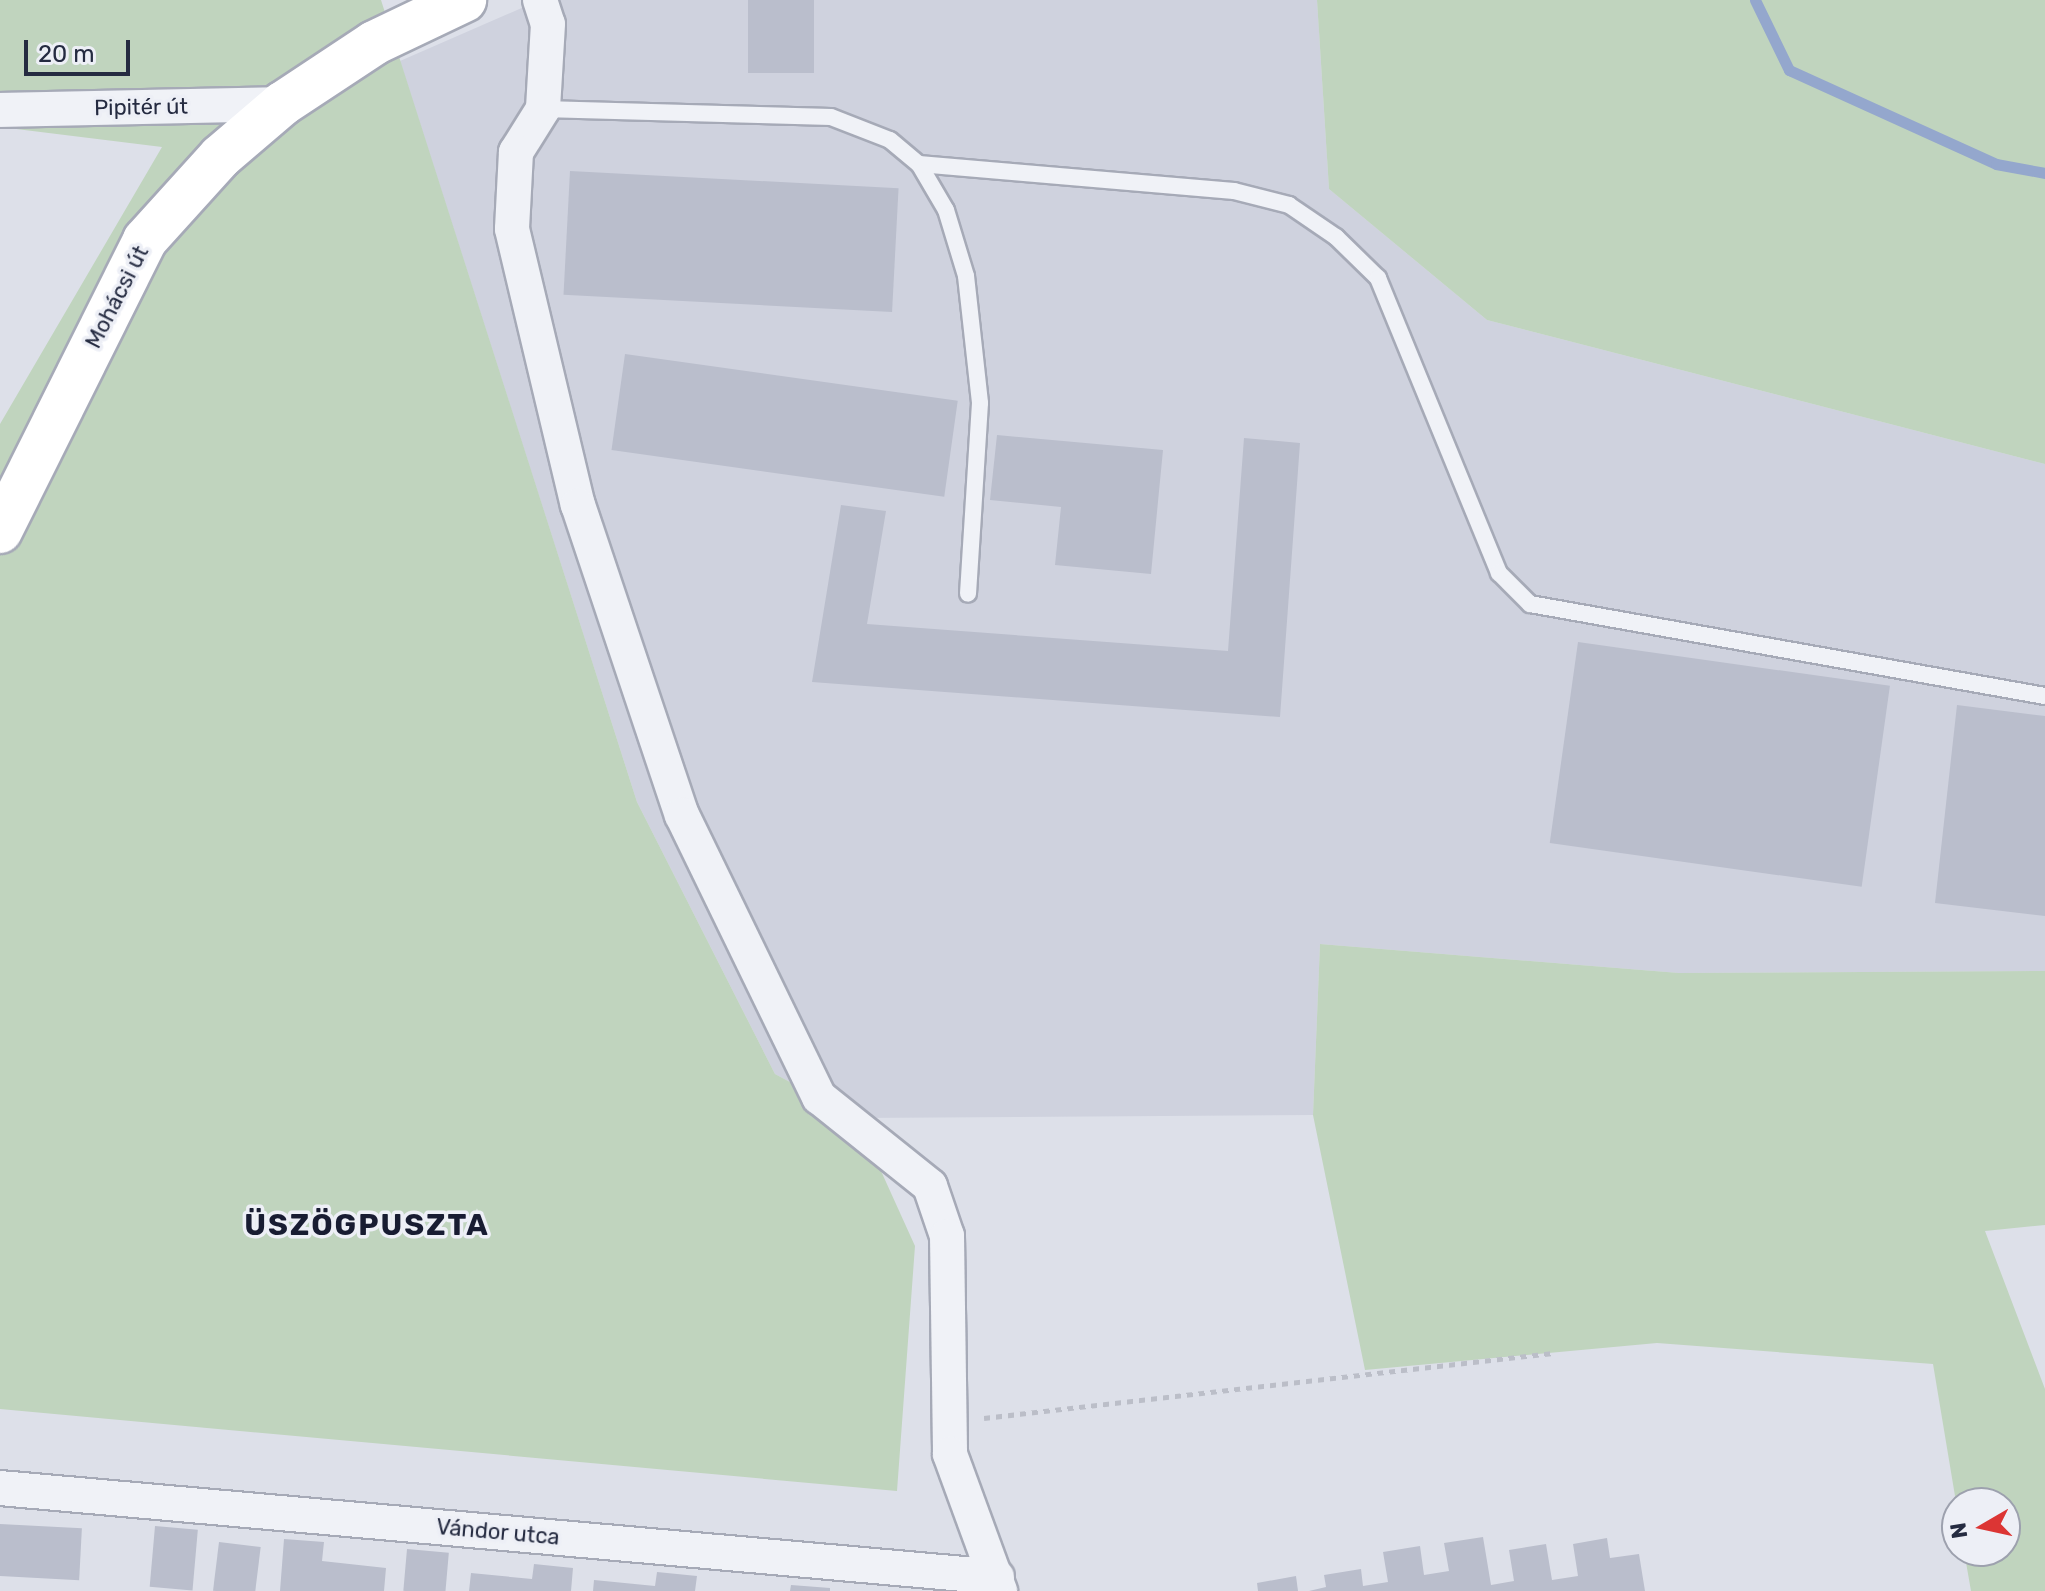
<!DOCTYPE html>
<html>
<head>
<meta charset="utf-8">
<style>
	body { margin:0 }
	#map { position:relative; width:2045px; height:1591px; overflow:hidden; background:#dde0e9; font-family:Rubik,sans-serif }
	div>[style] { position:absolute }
	.built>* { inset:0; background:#cfd2de }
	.green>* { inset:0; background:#c0d4be }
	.stream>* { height:11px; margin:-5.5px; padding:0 5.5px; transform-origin:5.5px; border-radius:5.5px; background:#94a7cd }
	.building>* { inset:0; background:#babecc; transform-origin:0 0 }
	.path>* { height:5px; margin-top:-2.5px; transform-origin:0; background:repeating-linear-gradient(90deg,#bbbec8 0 6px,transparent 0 12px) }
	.roads { filter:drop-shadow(2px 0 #a6aab7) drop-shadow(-2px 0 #a6aab7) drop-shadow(0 2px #a6aab7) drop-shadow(0 -2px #a6aab7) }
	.lane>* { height:16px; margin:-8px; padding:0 8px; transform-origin:8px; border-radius:8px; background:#f0f2f7 }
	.street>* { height:34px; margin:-17px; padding:0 17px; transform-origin:17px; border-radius:17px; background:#f0f2f7 }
	.secondary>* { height:44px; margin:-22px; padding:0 22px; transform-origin:22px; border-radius:22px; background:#fff }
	span { translate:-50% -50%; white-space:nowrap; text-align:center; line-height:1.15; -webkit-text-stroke:7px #edeff6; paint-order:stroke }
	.street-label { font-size:22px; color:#252b41 }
	.district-label { font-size:30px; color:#181c32; font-weight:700; letter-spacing:2px }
	.north { position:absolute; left:1941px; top:1487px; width:80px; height:80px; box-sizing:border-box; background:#edeff6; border:2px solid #9da1ae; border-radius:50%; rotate:261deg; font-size:22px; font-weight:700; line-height:32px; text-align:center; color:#252b41 }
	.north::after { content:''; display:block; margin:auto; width:28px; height:36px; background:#dc3534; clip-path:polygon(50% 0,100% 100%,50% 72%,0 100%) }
	.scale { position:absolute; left:24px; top:40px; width:106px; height:36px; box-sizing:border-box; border:4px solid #252b41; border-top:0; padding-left:10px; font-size:24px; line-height:28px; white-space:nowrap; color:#252b41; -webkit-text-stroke:6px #edeff6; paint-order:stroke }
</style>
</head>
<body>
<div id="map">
	<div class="built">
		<i style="clip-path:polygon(540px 0,1317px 0,1329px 189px,1487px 320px,2045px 464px,2045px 971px,1679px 973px,1320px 944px,1313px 1115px,857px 1118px,775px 1074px,637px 802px,400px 61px)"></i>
	</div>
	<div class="green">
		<i style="clip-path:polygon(0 0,381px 0,637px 802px,775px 1074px,857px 1118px,915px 1246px,897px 1491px,0 1409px,0 424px,162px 147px,0 127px)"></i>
		<i style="clip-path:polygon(1317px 0,2045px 0,2045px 464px,1487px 320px,1329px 189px)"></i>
		<i style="clip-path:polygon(1320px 944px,1679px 973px,2045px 971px,2045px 1225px,1985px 1231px,2045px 1389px,2045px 1591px,1971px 1591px,1964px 1551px,2005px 1551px,2005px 1503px,1957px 1508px,1933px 1364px,1657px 1343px,1365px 1370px,1313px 1115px)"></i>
	</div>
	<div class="stream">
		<i style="left:1755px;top:0;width:78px;rotate:64.1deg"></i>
		<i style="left:1789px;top:70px;width:227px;rotate:24.4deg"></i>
		<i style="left:1996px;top:164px;width:50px;rotate:10.4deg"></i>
	</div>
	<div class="building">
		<i style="left:748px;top:0;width:66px;height:73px"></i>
		<i style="left:570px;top:171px;width:329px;height:124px;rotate:3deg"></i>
		<i style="left:625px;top:354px;width:336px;height:97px;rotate:8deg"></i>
		<i style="clip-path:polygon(997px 435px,1163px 450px,1151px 574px,1055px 565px,1061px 507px,990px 500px)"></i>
		<i style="clip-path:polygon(1244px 438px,1300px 443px,1280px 717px,812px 682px,841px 505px,886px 511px,867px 624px,1228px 651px)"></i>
		<i style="left:1578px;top:642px;width:315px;height:203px;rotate:8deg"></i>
		<i style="clip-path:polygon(1957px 705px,2045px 716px,2045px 916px,1935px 903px)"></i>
		<i style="left:0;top:1524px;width:82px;height:52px;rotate:3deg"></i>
		<i style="left:155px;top:1526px;width:43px;height:61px;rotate:5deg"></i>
		<i style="clip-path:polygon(1483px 1537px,1491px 1585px,1514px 1581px,1509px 1550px,1546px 1544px,1552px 1580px,1578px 1576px,1573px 1544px,1607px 1538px,1610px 1558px,1639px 1554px,1645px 1591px,1309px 1591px,1326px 1587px,1324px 1575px,1361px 1569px,1363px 1586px,1388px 1582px,1383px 1552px,1420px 1546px,1424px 1575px,1449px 1571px,1444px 1543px)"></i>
		<i style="clip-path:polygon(284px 1539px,324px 1542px,322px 1561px,386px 1568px,384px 1591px,280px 1591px)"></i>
		<i style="left:219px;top:1542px;width:42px;height:49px;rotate:7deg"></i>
		<i style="left:407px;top:1549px;width:42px;height:42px;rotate:5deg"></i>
		<i style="clip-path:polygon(534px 1564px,573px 1568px,571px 1591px,469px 1591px,471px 1573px,532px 1579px)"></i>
		<i style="clip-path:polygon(657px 1572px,697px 1576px,695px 1591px,593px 1591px,594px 1580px,655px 1586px)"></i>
		<i style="clip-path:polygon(1296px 1576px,1298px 1591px,1258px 1591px,1257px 1583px)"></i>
		<i style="clip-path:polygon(791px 1585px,830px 1588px,830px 1591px,790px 1591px)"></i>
	</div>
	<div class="path">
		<i style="left:984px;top:1418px;width:573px;rotate:-6.52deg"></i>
	</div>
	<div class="roads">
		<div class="lane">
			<i style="left:543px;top:109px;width:288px;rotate:1.6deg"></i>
			<i style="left:831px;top:117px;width:63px;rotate:21.3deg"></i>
			<i style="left:890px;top:140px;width:38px;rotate:40deg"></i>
			<i style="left:919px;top:164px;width:53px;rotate:59.6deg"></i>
			<i style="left:946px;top:210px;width:69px;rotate:73.1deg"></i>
			<i style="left:966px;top:276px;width:128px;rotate:83.7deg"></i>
			<i style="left:980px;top:403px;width:191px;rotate:93.6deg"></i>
			<i style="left:919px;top:164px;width:316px;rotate:4.9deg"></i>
			<i style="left:1234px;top:191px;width:57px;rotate:14.3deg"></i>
			<i style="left:1289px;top:205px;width:57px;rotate:34.2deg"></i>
			<i style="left:1336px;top:237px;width:59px;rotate:44.3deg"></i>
			<i style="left:1378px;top:278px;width:319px;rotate:67.7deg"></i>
			<i style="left:1499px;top:573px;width:44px;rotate:45deg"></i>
			<i style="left:1530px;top:604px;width:523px;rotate:10.13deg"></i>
		</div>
		<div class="street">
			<i style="left:540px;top:0;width:25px;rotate:72deg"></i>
			<i style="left:548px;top:24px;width:85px;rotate:93.4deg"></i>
			<i style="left:543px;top:109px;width:51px;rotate:122.1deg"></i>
			<i style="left:516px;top:152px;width:77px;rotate:93deg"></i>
			<i style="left:512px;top:229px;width:284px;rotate:76.6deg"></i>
			<i style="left:578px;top:505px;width:327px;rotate:71.5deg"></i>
			<i style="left:682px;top:815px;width:314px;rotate:64.1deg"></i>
			<i style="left:819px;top:1097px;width:142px;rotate:38.7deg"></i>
			<i style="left:930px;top:1186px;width:53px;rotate:71.2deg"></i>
			<i style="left:947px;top:1236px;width:218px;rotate:89.2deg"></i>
			<i style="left:950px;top:1454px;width:146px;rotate:69.9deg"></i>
			<i style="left:0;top:110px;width:282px;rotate:-1.2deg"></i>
			<i style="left:0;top:1488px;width:1001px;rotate:5.1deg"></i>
		</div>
		<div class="secondary">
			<i style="left:0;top:531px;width:325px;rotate:-63.5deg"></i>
			<i style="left:145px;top:240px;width:112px;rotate:-47.9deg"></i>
			<i style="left:220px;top:157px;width:82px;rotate:-40.5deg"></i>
			<i style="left:282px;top:104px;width:110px;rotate:-33.5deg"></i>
			<i style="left:374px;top:43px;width:100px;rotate:-25.5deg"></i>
		</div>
	</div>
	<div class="street-label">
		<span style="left:141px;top:107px;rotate:-1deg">Pipitér út</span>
		<span style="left:117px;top:297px;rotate:-63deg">Mohácsi út</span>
		<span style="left:498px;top:1532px;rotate:5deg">Vándor utca</span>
	</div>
	<div class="district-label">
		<span style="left:367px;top:1225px">ÜSZÖGPUSZTA</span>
	</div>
	<div class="north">N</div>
	<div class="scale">20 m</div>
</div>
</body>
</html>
